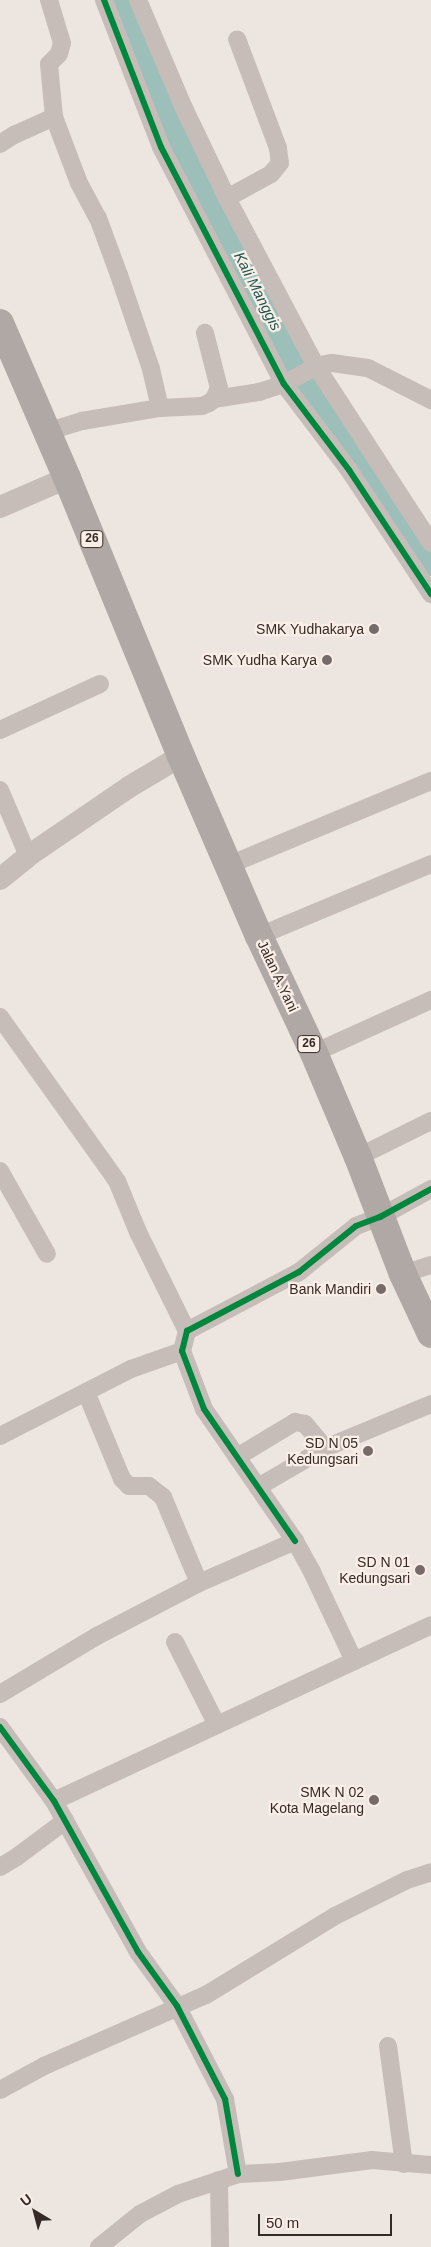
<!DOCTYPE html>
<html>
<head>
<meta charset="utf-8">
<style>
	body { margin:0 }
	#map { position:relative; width:431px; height:2247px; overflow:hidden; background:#ede5e0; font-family:Arial,sans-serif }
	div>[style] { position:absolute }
	.river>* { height:32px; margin:-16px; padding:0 16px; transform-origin:16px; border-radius:16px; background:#9cbfba }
	.minor>* { height:18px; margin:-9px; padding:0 9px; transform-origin:9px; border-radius:9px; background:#c6bdb9 }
	.tertiary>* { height:22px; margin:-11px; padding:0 11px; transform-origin:11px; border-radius:11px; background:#c6bdb9 }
	.trunk>* { height:28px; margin:-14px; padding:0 14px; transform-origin:14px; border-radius:14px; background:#b0a8a4 }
	.cycleway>* { height:6px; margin:-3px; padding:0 3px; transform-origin:3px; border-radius:3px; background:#00873e }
	.dots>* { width:14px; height:14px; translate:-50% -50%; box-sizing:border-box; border:2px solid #faeee7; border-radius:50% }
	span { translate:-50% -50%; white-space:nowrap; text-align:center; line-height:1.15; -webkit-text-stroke:4.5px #faeee7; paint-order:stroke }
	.shield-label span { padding:1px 4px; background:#faeee7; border:1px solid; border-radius:4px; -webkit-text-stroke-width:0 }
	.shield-label { font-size:12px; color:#362a28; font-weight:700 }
	.poi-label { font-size:14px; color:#362a28 }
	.right { translate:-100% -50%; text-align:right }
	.street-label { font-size:14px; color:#362a28 }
	.water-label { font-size:15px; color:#1d5853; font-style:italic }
	.north { position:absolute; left:10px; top:2187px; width:50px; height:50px; -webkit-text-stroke:4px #faeee7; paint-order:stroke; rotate:323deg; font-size:14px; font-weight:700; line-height:20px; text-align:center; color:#362a28 }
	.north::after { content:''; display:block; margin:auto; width:18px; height:22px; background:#362a28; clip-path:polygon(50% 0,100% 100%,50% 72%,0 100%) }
	.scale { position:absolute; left:258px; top:2214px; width:134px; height:22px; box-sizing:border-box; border:2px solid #362a28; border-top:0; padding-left:6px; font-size:15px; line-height:18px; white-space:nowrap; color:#362a28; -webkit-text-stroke:4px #faeee7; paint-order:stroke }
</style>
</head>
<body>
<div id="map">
	<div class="river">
		<i style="left:126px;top:0;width:124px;rotate:70.3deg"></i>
		<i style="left:168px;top:117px;width:253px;rotate:62.7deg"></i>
		<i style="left:284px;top:342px;width:263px;rotate:56deg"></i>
	</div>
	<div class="minor">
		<i style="left:104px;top:0;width:158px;rotate:68.8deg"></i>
		<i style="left:161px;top:147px;width:267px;rotate:62.6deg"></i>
		<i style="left:284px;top:384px;width:108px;rotate:52.9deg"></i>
		<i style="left:349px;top:470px;width:149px;rotate:56.5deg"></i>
		<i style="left:138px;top:0;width:115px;rotate:67deg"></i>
		<i style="left:183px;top:106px;width:102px;rotate:64.4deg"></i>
		<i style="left:227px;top:198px;width:190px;rotate:62.1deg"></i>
		<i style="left:316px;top:366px;width:211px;rotate:57deg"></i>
		<i style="left:54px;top:117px;width:71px;rotate:69.3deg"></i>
		<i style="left:79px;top:183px;width:40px;rotate:62deg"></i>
		<i style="left:98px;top:218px;width:61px;rotate:69.8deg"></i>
		<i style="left:119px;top:275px;width:99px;rotate:71.2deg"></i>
		<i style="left:151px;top:369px;width:40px;rotate:77deg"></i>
		<i style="left:0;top:144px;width:17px;rotate:-33deg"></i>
		<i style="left:14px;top:135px;width:44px;rotate:-24.2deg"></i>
		<i style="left:54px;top:117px;width:53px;rotate:-95.4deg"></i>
		<i style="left:49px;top:64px;width:14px;rotate:-45deg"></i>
		<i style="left:59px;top:54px;width:11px;rotate:-75deg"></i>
		<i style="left:62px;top:43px;width:45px;rotate:-106.8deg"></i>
		<i style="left:227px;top:198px;width:50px;rotate:-28.6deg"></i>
		<i style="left:271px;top:174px;width:14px;rotate:-51deg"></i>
		<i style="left:280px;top:163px;width:15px;rotate:-98deg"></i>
		<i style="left:278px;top:148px;width:116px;rotate:-110.6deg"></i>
		<i style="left:214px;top:399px;width:46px;rotate:-8.8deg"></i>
		<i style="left:259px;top:392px;width:26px;rotate:-18deg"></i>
		<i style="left:284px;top:384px;width:37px;rotate:-29deg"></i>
		<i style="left:316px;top:366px;width:16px;rotate:-11deg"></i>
		<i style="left:332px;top:363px;width:36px;rotate:8deg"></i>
		<i style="left:368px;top:368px;width:71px;rotate:26.9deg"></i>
		<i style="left:46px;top:432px;width:38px;rotate:-17deg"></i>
		<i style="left:82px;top:421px;width:79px;rotate:-9.5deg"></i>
		<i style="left:160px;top:408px;width:42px;rotate:-2.7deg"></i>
		<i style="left:202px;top:406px;width:8px;rotate:-23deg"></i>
		<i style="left:209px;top:403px;width:6px;rotate:-39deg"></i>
		<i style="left:214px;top:399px;width:12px;rotate:-66deg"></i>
		<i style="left:219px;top:388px;width:57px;rotate:-104.3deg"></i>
		<i style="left:0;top:730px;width:110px;rotate:-24.7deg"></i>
		<i style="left:0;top:790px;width:72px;rotate:67deg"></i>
		<i style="left:229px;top:865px;width:219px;rotate:-22.6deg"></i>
		<i style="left:259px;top:936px;width:186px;rotate:-22.7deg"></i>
		<i style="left:0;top:1017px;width:201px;rotate:54.5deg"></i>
		<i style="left:117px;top:1181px;width:55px;rotate:67.6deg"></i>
		<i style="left:138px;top:1232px;width:110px;rotate:63.7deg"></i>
		<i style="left:314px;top:1053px;width:128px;rotate:-24.4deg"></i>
		<i style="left:358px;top:1157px;width:81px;rotate:-26.3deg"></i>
		<i style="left:0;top:1171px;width:95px;rotate:60.5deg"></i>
		<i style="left:403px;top:1274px;width:29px;rotate:-18deg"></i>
		<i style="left:86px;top:1392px;width:94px;rotate:67.5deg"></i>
		<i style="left:122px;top:1479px;width:10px;rotate:45deg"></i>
		<i style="left:129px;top:1486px;width:20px"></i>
		<i style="left:149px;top:1486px;width:18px;rotate:38deg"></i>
		<i style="left:163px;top:1497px;width:93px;rotate:67.3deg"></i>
		<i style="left:0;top:1436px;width:147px;rotate:-27.1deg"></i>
		<i style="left:131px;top:1369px;width:54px;rotate:-19.4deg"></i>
		<i style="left:237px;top:1457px;width:68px;rotate:-31.1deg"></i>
		<i style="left:295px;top:1422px;width:10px;rotate:11deg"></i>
		<i style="left:305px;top:1424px;width:31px;rotate:50deg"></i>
		<i style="left:258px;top:1487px;width:78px;rotate:-30.2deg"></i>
		<i style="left:325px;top:1448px;width:115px;rotate:-22.5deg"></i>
		<i style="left:295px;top:1541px;width:160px;rotate:-124.6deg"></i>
		<i style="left:204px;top:1409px;width:62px;rotate:-110.8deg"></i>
		<i style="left:182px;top:1351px;width:21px;rotate:-76deg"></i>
		<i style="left:187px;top:1331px;width:127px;rotate:-27.8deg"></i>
		<i style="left:299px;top:1272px;width:73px;rotate:-38.9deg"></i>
		<i style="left:356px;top:1226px;width:26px;rotate:-21deg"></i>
		<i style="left:380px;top:1217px;width:58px;rotate:-28.8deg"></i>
		<i style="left:175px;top:1642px;width:93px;rotate:63.2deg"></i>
		<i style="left:0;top:1694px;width:113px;rotate:-30.9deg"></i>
		<i style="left:97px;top:1636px;width:115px;rotate:-27.5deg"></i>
		<i style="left:199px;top:1583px;width:105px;rotate:-23.6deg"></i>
		<i style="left:295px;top:1541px;width:35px;rotate:61deg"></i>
		<i style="left:312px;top:1572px;width:98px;rotate:64.7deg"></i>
		<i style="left:0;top:1727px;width:92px;rotate:53.9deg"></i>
		<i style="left:54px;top:1801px;width:173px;rotate:60.9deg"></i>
		<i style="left:138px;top:1952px;width:67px;rotate:54.2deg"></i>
		<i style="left:177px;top:2006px;width:105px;rotate:62.7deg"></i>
		<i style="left:225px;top:2099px;width:76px;rotate:80.2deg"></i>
		<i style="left:54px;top:1801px;width:416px;rotate:-25deg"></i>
		<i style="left:0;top:1867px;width:21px;rotate:-31deg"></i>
		<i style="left:18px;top:1856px;width:59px;rotate:-36.7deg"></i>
		<i style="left:388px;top:2046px;width:119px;rotate:82.3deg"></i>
		<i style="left:0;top:2090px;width:50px;rotate:-28.6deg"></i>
		<i style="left:44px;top:2066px;width:177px;rotate:-23.7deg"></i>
		<i style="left:206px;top:1995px;width:151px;rotate:-31.5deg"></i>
		<i style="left:335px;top:1916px;width:80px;rotate:-26.6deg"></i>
		<i style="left:407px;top:1880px;width:25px;rotate:-18deg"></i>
		<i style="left:219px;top:2180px;width:67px;rotate:89.1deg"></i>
		<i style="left:99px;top:2247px;width:53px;rotate:-38.8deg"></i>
		<i style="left:140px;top:2214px;width:43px;rotate:-27.8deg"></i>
		<i style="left:178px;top:2194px;width:63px;rotate:-18.4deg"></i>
		<i style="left:238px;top:2174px;width:42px;rotate:-2.7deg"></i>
		<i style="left:280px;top:2172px;width:93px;rotate:-7.4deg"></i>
		<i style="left:372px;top:2160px;width:59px;rotate:4.8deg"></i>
	</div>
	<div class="tertiary">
		<i style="left:0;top:507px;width:73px;rotate:-23.4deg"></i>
		<i style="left:0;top:879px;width:36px;rotate:-39deg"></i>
		<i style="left:28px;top:856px;width:122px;rotate:-34.3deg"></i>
		<i style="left:129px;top:787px;width:61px;rotate:-30.8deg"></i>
	</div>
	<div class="trunk">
		<i style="left:0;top:323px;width:169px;rotate:66.6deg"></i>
		<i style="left:67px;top:478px;width:300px;rotate:67.7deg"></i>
		<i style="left:181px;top:756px;width:196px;rotate:66.6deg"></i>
		<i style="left:259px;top:936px;width:129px;rotate:64.8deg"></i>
		<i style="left:314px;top:1053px;width:113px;rotate:67.1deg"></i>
		<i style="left:358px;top:1157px;width:125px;rotate:69deg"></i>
		<i style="left:403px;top:1274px;width:66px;rotate:65deg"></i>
	</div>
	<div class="cycleway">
		<i style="left:104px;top:0;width:158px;rotate:68.8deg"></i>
		<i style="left:161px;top:147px;width:267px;rotate:62.6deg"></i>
		<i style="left:284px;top:384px;width:108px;rotate:52.9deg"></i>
		<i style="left:349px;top:470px;width:149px;rotate:56.5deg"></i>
		<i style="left:295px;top:1541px;width:160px;rotate:-124.6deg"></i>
		<i style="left:204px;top:1409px;width:62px;rotate:-110.8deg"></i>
		<i style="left:182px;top:1351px;width:21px;rotate:-76deg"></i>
		<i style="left:187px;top:1331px;width:127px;rotate:-27.8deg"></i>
		<i style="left:299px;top:1272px;width:73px;rotate:-38.9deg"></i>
		<i style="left:356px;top:1226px;width:26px;rotate:-21deg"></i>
		<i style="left:380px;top:1217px;width:58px;rotate:-28.8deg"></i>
		<i style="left:0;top:1727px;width:92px;rotate:53.9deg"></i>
		<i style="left:54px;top:1801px;width:173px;rotate:60.9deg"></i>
		<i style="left:138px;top:1952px;width:67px;rotate:54.2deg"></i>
		<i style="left:177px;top:2006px;width:105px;rotate:62.7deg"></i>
		<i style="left:225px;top:2099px;width:76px;rotate:80.2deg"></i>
	</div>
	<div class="dots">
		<i style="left:374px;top:629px;background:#766b68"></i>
		<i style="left:327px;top:660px;background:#766b68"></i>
		<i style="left:381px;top:1289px;background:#766b68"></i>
		<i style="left:368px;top:1451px;background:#766b68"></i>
		<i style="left:420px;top:1570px;background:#766b68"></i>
		<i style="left:374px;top:1800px;background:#766b68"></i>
	</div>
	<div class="shield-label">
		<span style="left:92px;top:539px">26</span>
		<span style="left:309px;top:1044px">26</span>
	</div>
	<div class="poi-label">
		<span class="right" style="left:364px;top:629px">SMK Yudhakarya</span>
		<span class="right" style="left:317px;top:660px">SMK Yudha Karya</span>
		<span class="right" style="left:371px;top:1289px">Bank Mandiri</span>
		<span class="right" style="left:358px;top:1451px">SD N 05<br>Kedungsari</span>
		<span class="right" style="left:410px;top:1570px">SD N 01<br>Kedungsari</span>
		<span class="right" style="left:364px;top:1800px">SMK N 02<br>Kota Magelang</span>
	</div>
	<div class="street-label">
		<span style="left:278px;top:976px;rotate:65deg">Jalan A.Yani</span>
	</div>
	<div class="water-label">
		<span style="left:258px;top:291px;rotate:63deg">Kali Manggis</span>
	</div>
	<div class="north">U</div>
	<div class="scale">50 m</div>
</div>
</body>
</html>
